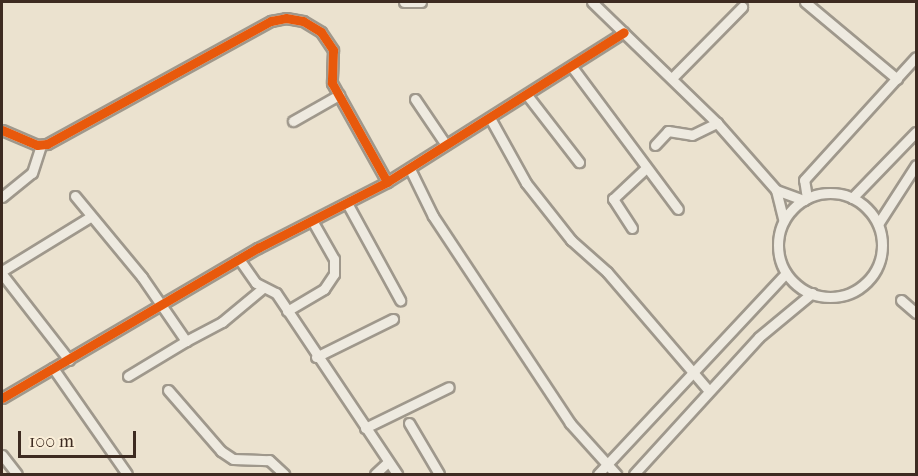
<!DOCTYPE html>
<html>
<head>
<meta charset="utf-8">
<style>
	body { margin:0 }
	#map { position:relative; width:918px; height:476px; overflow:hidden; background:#ebe2cf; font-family:"IM FELL French Canon",serif }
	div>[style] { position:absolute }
	.roads { filter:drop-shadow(2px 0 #9f988c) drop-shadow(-2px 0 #9f988c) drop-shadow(0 2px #9f988c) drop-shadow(0 -2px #9f988c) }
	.minor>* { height:9px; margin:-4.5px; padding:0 4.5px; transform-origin:4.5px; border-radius:4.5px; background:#eeeae0 }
	.minor>.ring { margin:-4.5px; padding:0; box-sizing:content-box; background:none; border:9px solid #eeeae0; border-radius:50% }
	.cycleway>* { height:9px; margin:-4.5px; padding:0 4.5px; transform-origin:4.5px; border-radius:4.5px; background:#e8590c }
	span { translate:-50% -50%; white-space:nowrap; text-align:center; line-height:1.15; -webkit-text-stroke:4.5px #faeed8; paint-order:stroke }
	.frame { position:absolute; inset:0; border:3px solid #3d2b21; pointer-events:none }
	.scale { position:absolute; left:18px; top:431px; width:118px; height:27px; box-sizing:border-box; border:3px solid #3d2b21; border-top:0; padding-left:8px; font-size:18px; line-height:21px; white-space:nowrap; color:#3d2b21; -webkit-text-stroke:4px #faeed8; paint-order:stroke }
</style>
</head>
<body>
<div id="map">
	<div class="roads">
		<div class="minor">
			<i style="left:404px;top:2px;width:17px"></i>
			<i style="left:592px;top:2px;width:174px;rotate:44.1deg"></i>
			<i style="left:717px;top:123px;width:89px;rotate:48.6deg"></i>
			<i style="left:776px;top:190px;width:32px;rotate:76deg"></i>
			<i style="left:805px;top:2px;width:120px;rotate:39.9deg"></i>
			<i style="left:572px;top:67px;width:177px;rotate:53.3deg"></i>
			<i style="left:672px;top:78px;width:100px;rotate:-45.4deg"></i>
			<i style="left:527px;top:95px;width:85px;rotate:52.2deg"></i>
			<i style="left:415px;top:99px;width:55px;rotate:56deg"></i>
			<i style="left:490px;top:118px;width:74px;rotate:61deg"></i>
			<i style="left:526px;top:183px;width:73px;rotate:51.7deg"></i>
			<i style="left:571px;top:240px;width:48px;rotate:41.6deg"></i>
			<i style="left:607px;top:272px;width:155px;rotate:49.4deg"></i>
			<i style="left:293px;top:121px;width:53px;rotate:-29.5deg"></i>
			<i style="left:2px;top:130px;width:38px;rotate:23deg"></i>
			<i style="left:37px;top:145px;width:10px;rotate:-6deg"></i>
			<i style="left:47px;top:144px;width:256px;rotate:-28.8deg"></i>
			<i style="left:271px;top:21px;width:15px;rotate:-11deg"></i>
			<i style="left:286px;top:18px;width:17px;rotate:10deg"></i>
			<i style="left:303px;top:21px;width:21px;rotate:31deg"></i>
			<i style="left:321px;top:32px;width:22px;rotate:56deg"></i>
			<i style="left:333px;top:50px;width:33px;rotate:92deg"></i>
			<i style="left:332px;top:83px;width:113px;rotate:60.9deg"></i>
			<i style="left:655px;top:145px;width:19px;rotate:-47deg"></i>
			<i style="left:668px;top:131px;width:24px;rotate:9deg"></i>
			<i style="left:692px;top:135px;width:28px;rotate:-26deg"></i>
			<i style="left:410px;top:169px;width:52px;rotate:63.9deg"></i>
			<i style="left:433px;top:216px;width:248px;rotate:56.5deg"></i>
			<i style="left:570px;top:423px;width:69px;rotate:48deg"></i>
			<i style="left:776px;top:190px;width:30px;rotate:20deg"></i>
			<i class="ring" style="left:778px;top:193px;width:95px;height:95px"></i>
			<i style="left:75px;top:196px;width:105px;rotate:50.4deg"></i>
			<i style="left:142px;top:277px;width:78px;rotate:55.5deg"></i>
			<i style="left:186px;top:341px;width:41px;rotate:-27.8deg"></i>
			<i style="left:222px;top:322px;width:53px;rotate:-39.7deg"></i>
			<i style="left:2px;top:197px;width:38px;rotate:-39deg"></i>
			<i style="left:32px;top:173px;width:29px;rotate:-72deg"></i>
			<i style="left:807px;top:198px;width:18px;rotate:-99deg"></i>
			<i style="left:804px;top:180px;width:166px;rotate:-47.7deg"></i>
			<i style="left:852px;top:198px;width:92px;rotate:-45.9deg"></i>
			<i style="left:347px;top:203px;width:111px;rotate:61.3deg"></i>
			<i style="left:878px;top:224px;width:70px;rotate:-57.2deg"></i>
			<i style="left:632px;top:228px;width:35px;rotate:-123deg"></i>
			<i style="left:613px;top:199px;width:44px;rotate:-43.2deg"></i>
			<i style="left:239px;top:259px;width:29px;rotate:55deg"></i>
			<i style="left:256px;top:283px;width:22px;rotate:27deg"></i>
			<i style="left:276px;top:293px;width:218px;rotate:56.2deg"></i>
			<i style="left:2px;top:271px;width:103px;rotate:-31.5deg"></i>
			<i style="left:2px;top:274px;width:109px;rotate:52.1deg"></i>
			<i style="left:901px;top:300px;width:20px;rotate:41deg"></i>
			<i style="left:287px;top:311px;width:43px;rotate:-30.7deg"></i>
			<i style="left:324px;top:289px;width:18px;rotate:-56deg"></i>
			<i style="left:334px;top:274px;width:15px;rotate:-90deg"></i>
			<i style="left:334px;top:259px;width:43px;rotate:-119.6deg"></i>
			<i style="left:316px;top:357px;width:86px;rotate:-26.3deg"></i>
			<i style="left:53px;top:368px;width:129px;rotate:55.1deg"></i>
			<i style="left:128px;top:376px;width:68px;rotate:-31.1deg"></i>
			<i style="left:168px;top:390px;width:81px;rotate:49deg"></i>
			<i style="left:221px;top:451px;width:14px;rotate:34deg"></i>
			<i style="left:233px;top:459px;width:36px;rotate:2deg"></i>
			<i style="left:269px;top:460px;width:21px;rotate:43deg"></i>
			<i style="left:2px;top:398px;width:297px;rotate:-30.4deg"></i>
			<i style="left:258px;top:248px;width:145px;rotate:-27.1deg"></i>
			<i style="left:387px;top:182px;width:280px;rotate:-32.3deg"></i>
			<i style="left:409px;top:423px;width:59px;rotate:59.5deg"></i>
			<i style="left:365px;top:428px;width:93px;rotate:-26deg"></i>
			<i style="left:2px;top:455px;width:24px;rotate:52deg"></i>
			<i style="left:375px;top:474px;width:18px;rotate:-43deg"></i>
			<i style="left:598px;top:474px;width:275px;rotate:-46.9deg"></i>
			<i style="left:634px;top:474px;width:185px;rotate:-47.6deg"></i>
			<i style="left:759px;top:337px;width:69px;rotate:-39.7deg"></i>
		</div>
	</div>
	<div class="cycleway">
		<i style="left:2px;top:130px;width:38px;rotate:23deg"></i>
		<i style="left:37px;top:145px;width:10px;rotate:-6deg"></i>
		<i style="left:47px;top:144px;width:256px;rotate:-28.8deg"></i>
		<i style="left:271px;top:21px;width:15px;rotate:-11deg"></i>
		<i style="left:286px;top:18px;width:17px;rotate:10deg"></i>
		<i style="left:303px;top:21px;width:21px;rotate:31deg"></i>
		<i style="left:321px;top:32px;width:22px;rotate:56deg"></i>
		<i style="left:333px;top:50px;width:33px;rotate:92deg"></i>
		<i style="left:332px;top:83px;width:113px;rotate:60.9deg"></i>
		<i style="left:2px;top:398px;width:297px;rotate:-30.4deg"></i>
		<i style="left:258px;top:248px;width:145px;rotate:-27.1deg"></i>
		<i style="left:387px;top:182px;width:280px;rotate:-32.3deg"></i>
	</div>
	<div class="frame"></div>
	<div class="scale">100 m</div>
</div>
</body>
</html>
